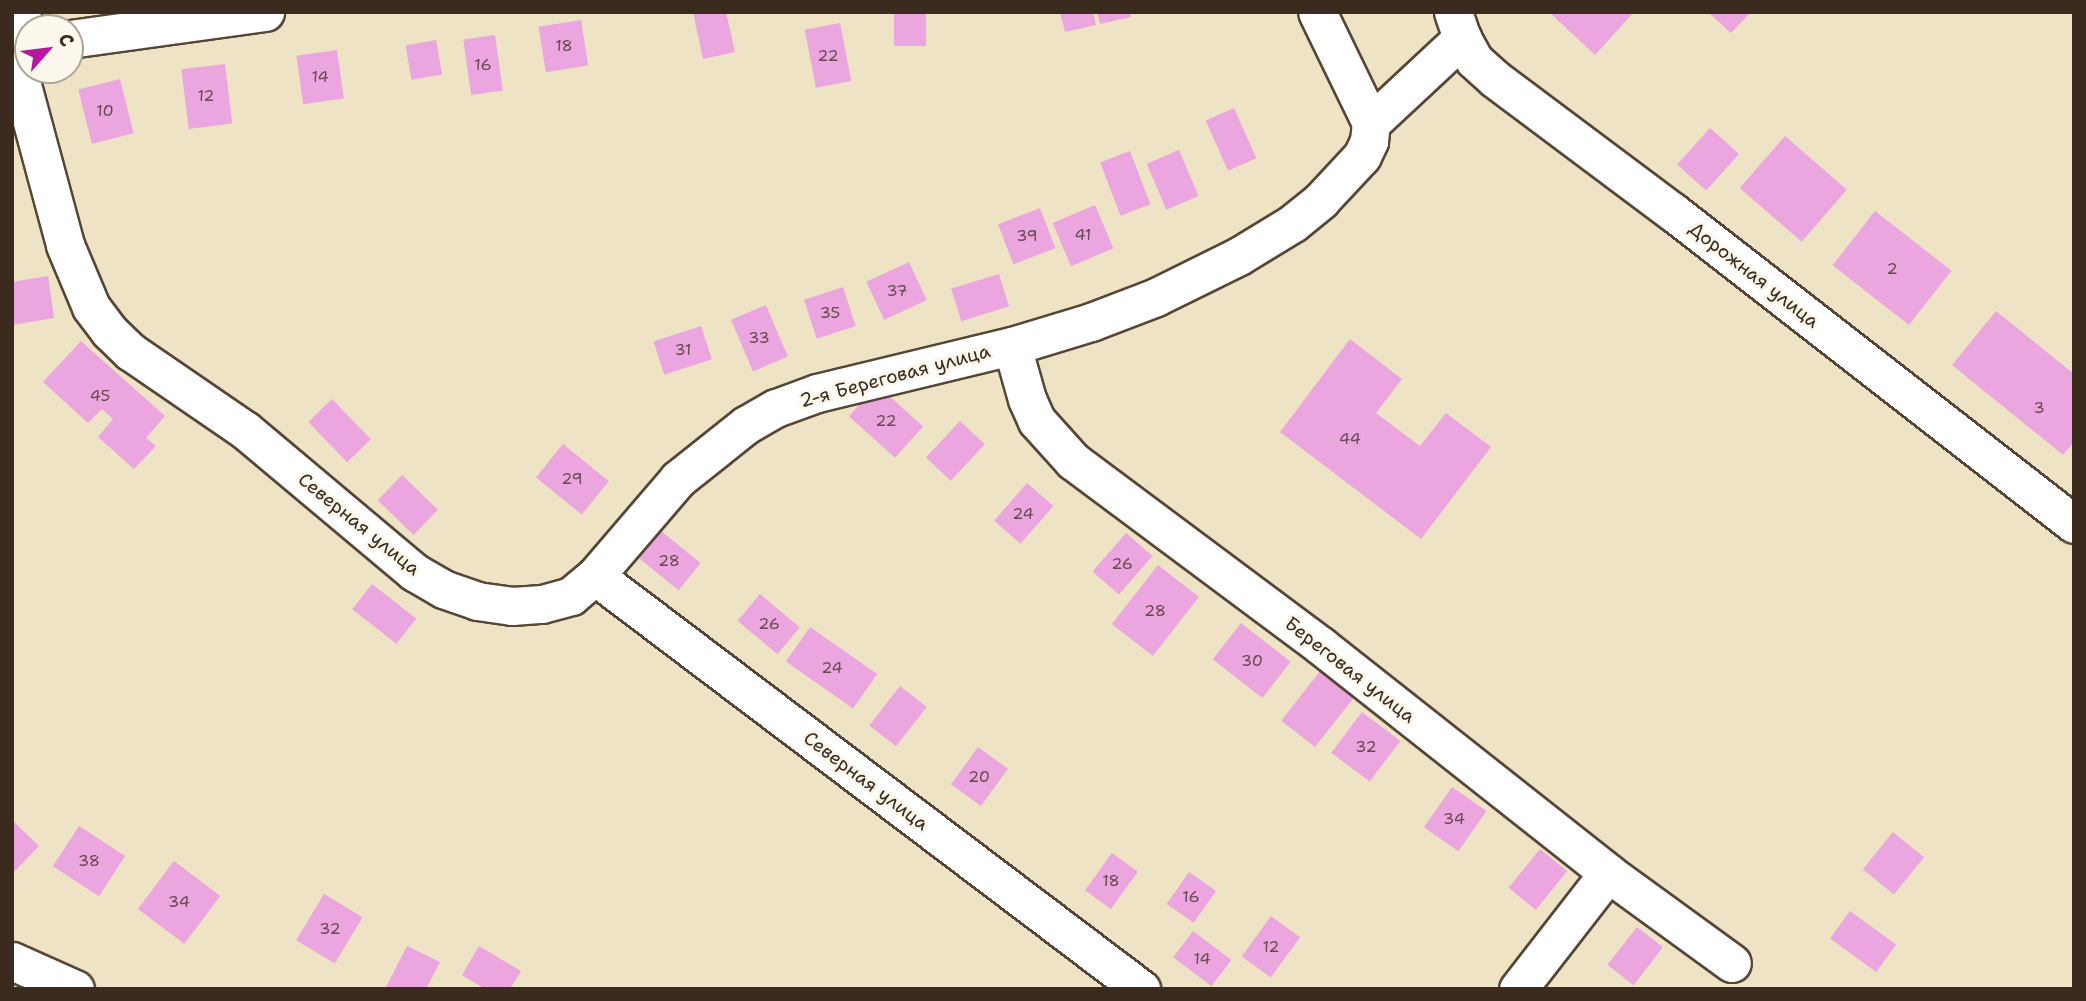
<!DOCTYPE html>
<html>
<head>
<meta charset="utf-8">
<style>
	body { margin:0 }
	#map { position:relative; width:2086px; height:1001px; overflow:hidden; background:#efe3c5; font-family:"Shantell Sans",sans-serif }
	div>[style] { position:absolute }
	.building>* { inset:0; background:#eba6e0; transform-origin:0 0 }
	.roads { filter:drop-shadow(2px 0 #564637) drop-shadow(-2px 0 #564637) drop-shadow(0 2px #564637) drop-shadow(0 -2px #564637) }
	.minor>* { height:37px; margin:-18.5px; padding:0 18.5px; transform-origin:18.5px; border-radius:18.5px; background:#fff }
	span { translate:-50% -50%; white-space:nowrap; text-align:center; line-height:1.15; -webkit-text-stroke:6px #fbf7ec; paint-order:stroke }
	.number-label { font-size:16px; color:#67494e }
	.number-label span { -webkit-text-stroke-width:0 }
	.street-label { font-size:19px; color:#3b2a1e }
	.frame { position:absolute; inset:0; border:14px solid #3b2a1e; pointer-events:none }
	.north { position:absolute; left:14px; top:14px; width:70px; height:70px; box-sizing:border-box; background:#fbf7ec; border:2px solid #aea59a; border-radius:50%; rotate:62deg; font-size:19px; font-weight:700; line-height:28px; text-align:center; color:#3b2a1e }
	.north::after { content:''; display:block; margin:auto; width:24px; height:32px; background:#b5179e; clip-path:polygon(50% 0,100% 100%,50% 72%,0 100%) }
</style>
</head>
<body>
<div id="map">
	<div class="building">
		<i style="clip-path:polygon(693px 12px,726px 12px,735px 52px,703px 59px)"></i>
		<i style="left:894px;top:12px;width:32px;height:34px"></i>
		<i style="clip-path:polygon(1060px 12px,1093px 12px,1096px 25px,1065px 32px)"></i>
		<i style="clip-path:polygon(1097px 12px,1130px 12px,1131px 17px,1100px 24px)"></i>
		<i style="clip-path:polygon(1549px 12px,1634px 12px,1595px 55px)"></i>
		<i style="clip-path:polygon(1708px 12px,1751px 12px,1731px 33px)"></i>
		<i style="left:581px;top:20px;width:46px;height:43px;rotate:81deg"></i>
		<i style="left:840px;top:23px;width:59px;height:36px;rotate:79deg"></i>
		<i style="left:495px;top:35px;width:56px;height:32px;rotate:82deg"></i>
		<i style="left:436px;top:40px;width:35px;height:31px;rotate:80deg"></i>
		<i style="left:337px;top:50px;width:49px;height:41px;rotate:82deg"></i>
		<i style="left:225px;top:64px;width:60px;height:44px;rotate:83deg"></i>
		<i style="left:120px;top:79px;width:56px;height:43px;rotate:76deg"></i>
		<i style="left:1234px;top:108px;width:55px;height:31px;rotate:66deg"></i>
		<i style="left:1710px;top:128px;width:39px;height:49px;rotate:42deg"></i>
		<i style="left:1785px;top:136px;width:82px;height:69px;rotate:41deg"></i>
		<i style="left:1179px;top:150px;width:50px;height:35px;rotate:67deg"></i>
		<i style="left:1130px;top:151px;width:57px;height:32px;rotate:69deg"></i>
		<i style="left:1095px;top:205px;width:47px;height:46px;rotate:67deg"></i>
		<i style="left:1040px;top:208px;width:43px;height:45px;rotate:69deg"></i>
		<i style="left:1875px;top:211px;width:97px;height:69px;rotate:38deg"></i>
		<i style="left:909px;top:262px;width:42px;height:47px;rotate:65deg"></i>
		<i style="left:999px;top:274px;width:34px;height:50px;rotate:73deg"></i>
		<i style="clip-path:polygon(48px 276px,54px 318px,12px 325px,12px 282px)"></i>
		<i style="left:843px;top:287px;width:41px;height:41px;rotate:72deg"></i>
		<i style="left:766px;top:305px;width:56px;height:38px;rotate:67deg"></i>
		<i style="clip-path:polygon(1996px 311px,2074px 374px,2074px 442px,2063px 455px,1952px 365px)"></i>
		<i style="left:701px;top:326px;width:35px;height:50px;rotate:72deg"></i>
		<i style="clip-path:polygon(1350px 339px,1402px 379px,1376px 413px,1420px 446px,1446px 413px,1491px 447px,1421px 539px,1280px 432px)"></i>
		<i style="clip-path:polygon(81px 341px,165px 416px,146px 438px,156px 446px,134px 469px,98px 437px,113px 419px,102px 409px,88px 423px,43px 382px)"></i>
		<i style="left:877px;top:385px;width:62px;height:42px;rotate:42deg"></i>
		<i style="left:332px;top:399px;width:56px;height:33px;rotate:46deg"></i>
		<i style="left:960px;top:421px;width:34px;height:50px;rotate:43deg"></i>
		<i style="left:563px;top:444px;width:59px;height:43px;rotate:39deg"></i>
		<i style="left:402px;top:475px;width:50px;height:35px;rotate:44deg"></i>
		<i style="left:1027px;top:483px;width:35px;height:50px;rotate:41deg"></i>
		<i style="left:661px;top:531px;width:51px;height:35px;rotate:39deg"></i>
		<i style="left:1126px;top:533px;width:35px;height:51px;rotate:41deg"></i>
		<i style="left:1158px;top:565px;width:52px;height:75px;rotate:38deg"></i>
		<i style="left:372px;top:584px;width:56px;height:32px;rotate:38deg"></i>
		<i style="left:760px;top:594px;width:52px;height:35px;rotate:40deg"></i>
		<i style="left:1241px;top:623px;width:63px;height:46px;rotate:38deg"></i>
		<i style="left:810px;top:627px;width:82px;height:42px;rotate:35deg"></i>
		<i style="left:1320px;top:671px;width:43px;height:63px;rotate:38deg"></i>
		<i style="left:900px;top:686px;width:34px;height:50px;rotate:38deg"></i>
		<i style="left:1362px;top:712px;width:48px;height:51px;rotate:37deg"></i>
		<i style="left:978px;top:747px;width:37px;height:46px;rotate:36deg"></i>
		<i style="left:1452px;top:787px;width:42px;height:49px;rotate:35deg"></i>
		<i style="clip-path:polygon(12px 820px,39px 846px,12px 874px)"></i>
		<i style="left:79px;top:826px;width:55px;height:48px;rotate:33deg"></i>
		<i style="left:1893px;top:832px;width:40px;height:48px;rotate:39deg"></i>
		<i style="left:1540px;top:849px;width:35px;height:50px;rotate:39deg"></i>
		<i style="left:1112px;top:853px;width:32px;height:46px;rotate:36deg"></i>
		<i style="left:174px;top:861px;width:58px;height:60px;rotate:37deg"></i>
		<i style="left:1189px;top:872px;width:33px;height:39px;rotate:35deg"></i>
		<i style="left:324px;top:894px;width:45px;height:54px;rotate:31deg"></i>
		<i style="left:1850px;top:911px;width:57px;height:34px;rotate:36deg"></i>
		<i style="left:1271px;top:916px;width:36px;height:50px;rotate:36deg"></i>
		<i style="left:1637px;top:927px;width:33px;height:48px;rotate:38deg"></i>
		<i style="left:1193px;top:931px;width:48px;height:33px;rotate:37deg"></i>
		<i style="clip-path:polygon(407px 946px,440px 962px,426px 989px,385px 989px)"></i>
		<i style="clip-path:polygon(479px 946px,521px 971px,510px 989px,485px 989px,462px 975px)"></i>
	</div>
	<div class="roads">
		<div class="minor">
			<i style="left:19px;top:12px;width:22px;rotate:66deg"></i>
			<i style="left:1453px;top:12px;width:28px;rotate:71deg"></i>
			<i style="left:1462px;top:38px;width:25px;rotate:61deg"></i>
			<i style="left:1474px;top:60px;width:28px;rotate:42deg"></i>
			<i style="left:1495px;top:79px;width:222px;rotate:36.8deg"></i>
			<i style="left:1673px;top:212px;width:508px;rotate:37.88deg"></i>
			<i style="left:70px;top:39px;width:197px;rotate:-7.9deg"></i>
			<i style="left:12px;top:48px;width:204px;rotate:74.9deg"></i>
			<i style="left:65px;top:245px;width:67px;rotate:67.2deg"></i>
			<i style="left:91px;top:307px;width:30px;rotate:53deg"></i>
			<i style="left:109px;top:331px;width:30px;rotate:44deg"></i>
			<i style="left:131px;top:352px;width:138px;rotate:34.4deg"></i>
			<i style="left:245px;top:430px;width:221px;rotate:40deg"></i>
			<i style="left:414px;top:572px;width:34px;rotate:30deg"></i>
			<i style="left:443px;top:589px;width:36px;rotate:19deg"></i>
			<i style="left:477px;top:601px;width:35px;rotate:8deg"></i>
			<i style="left:512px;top:606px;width:30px;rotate:-4deg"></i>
			<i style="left:542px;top:604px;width:30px;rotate:-15deg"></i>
			<i style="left:571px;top:596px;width:31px;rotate:-40deg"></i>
			<i style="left:595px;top:576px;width:128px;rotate:-49.4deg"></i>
			<i style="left:678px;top:479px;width:87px;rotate:-38.5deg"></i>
			<i style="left:746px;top:425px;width:34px;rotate:-30deg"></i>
			<i style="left:776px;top:408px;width:44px;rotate:-20.1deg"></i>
			<i style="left:817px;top:393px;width:201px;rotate:-13.6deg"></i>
			<i style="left:1012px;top:346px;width:83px;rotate:-16.9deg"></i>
			<i style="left:1091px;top:322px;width:70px;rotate:-21deg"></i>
			<i style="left:1156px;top:297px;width:93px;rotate:-26.3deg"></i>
			<i style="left:1239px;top:256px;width:63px;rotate:-31.4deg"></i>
			<i style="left:1293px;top:223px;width:36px;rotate:-39deg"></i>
			<i style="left:1321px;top:200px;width:60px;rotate:-47deg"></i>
			<i style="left:1362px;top:156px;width:17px;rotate:-65deg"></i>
			<i style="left:1369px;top:141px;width:18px;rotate:-84deg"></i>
			<i style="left:1371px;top:123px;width:123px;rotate:-115.9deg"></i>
			<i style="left:1371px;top:123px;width:125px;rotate:-43deg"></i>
			<i style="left:1012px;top:346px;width:55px;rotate:74.2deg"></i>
			<i style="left:1027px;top:399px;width:24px;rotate:66deg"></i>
			<i style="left:1037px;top:421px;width:54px;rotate:48deg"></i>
			<i style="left:1073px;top:461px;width:309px;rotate:36.7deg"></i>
			<i style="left:1321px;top:646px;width:366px;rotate:38.3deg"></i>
			<i style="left:1608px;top:873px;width:153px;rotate:36deg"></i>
			<i style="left:595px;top:576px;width:685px;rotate:37.1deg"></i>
			<i style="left:12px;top:961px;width:69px;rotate:24deg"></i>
			<i style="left:1518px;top:989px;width:147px;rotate:-52.2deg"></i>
		</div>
	</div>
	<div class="number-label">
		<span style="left:564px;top:46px">18</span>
		<span style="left:828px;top:56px">22</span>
		<span style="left:483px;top:65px">16</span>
		<span style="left:320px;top:77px">14</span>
		<span style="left:206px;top:96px">12</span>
		<span style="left:105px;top:111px">10</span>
		<span style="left:1083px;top:235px">41</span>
		<span style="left:1027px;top:236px">39</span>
		<span style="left:1892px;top:269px">2</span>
		<span style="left:897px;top:291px">37</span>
		<span style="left:830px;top:313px">35</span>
		<span style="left:759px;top:338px">33</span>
		<span style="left:683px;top:350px">31</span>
		<span style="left:100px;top:396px">45</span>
		<span style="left:2039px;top:408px">3</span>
		<span style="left:886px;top:421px">22</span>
		<span style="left:1350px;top:439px">44</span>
		<span style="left:572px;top:479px">29</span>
		<span style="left:1023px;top:514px">24</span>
		<span style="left:669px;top:561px">28</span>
		<span style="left:1122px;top:564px">26</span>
		<span style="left:1155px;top:611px">28</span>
		<span style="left:769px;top:624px">26</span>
		<span style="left:1252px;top:661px">30</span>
		<span style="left:832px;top:668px">24</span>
		<span style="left:1366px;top:747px">32</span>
		<span style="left:979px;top:777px">20</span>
		<span style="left:1454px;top:819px">34</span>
		<span style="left:89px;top:861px">38</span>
		<span style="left:1111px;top:881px">18</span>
		<span style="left:1191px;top:897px">16</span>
		<span style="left:179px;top:902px">34</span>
		<span style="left:330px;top:929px">32</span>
		<span style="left:1271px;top:947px">12</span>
		<span style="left:1202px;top:959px">14</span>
	</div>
	<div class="street-label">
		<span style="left:1754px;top:275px;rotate:38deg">Дорожная улица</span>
		<span style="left:895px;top:376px;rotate:-15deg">2-я Береговая улица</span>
		<span style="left:359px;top:524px;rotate:39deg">Северная улица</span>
		<span style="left:1350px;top:670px;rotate:38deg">Береговая улица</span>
		<span style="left:866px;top:781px;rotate:37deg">Северная улица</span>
	</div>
	<div class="frame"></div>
	<div class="north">С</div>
</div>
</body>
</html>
